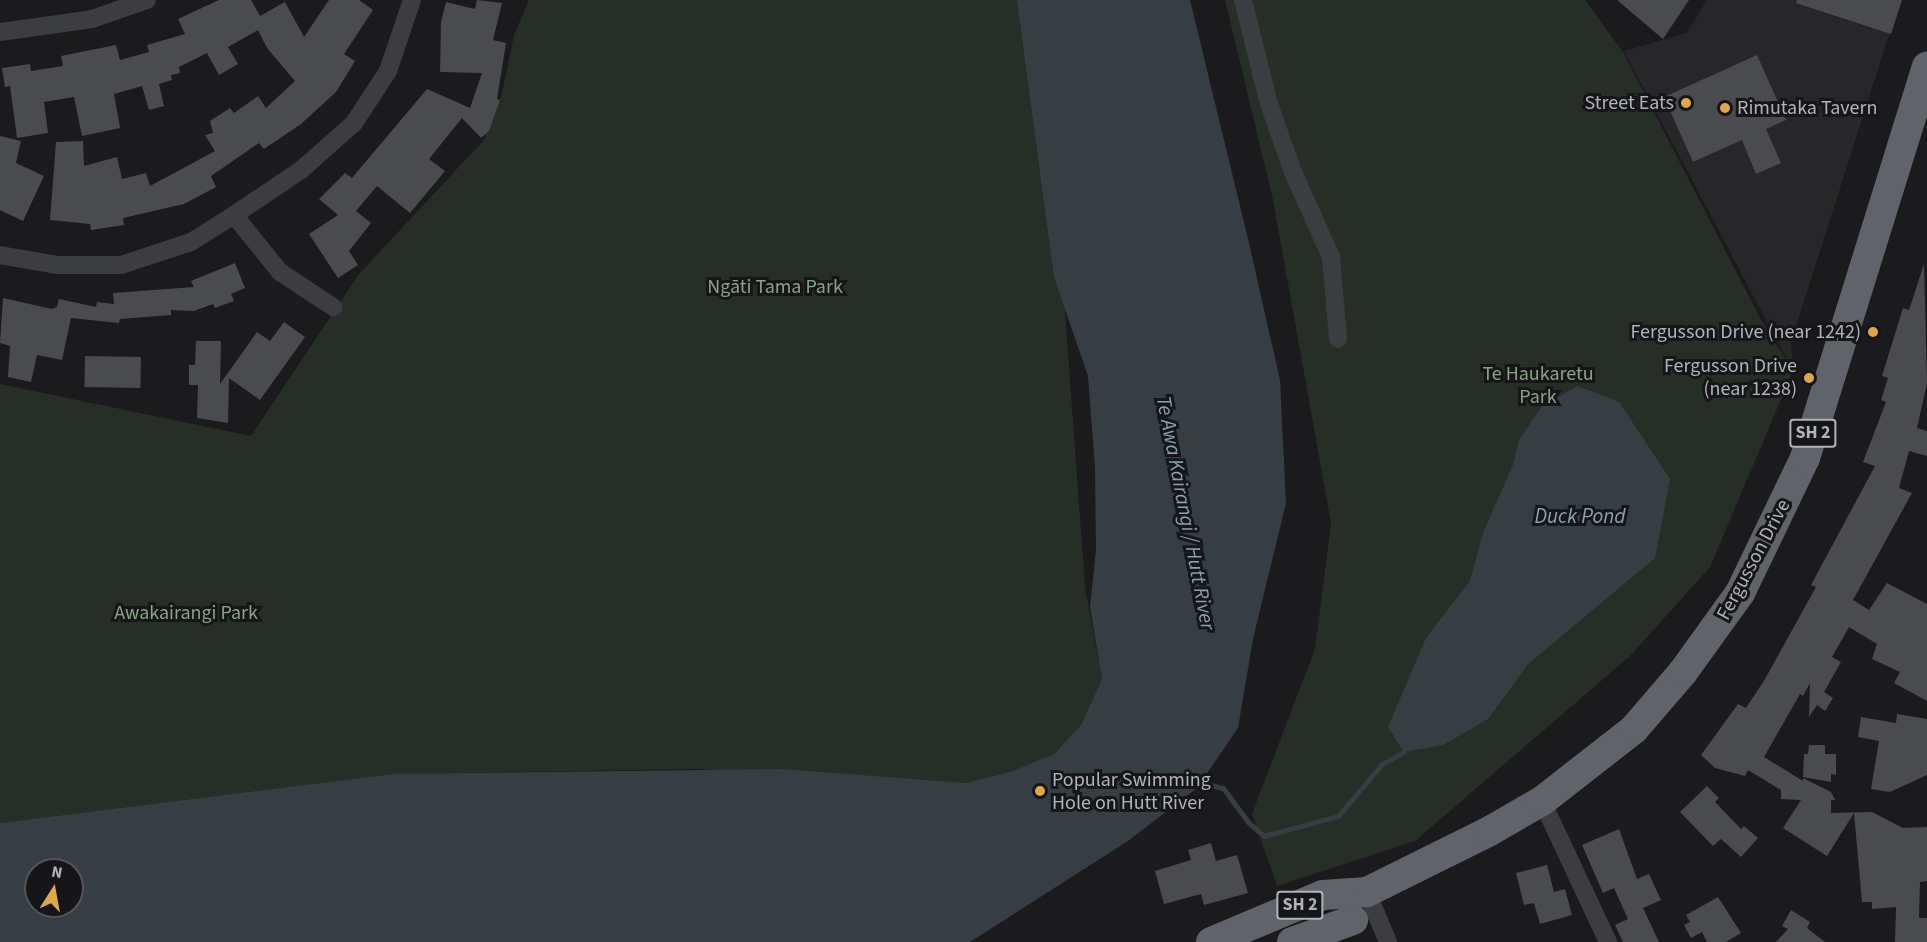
<!DOCTYPE html>
<html>
<head>
<meta charset="utf-8">
<style>
	body { margin:0 }
	#map { position:relative; width:1927px; height:942px; overflow:hidden; background:#1b1b1d; font-family:"Source Sans 3",sans-serif }
	div>[style] { position:absolute }
	.built>* { inset:0; background:#27272a }
	.green>* { inset:0; background:#272e28 }
	.water>* { inset:0; background:#363e44 }
	.stream>* { height:5px; margin:-2.5px; padding:0 2.5px; transform-origin:2.5px; border-radius:2.5px; background:#363e44 }
	.building>* { inset:0; background:#4a4b4f; transform-origin:0 0 }
	.minor>* { height:18px; margin:-9px; padding:0 9px; transform-origin:9px; border-radius:9px; background:#3c3d41 }
	.trunk>* { height:30px; margin:-15px; padding:0 15px; transform-origin:15px; border-radius:15px; background:#606369 }
	.dots>* { width:16px; height:16px; translate:-50% -50%; box-sizing:border-box; border:3px solid #161618; border-radius:50% }
	span { translate:-50% -50%; white-space:nowrap; text-align:center; line-height:1.15; -webkit-text-stroke:6px #161618; paint-order:stroke }
	.shield-label span { padding:2px 4px; background:#161618; border:2px solid; border-radius:4px; -webkit-text-stroke-width:0 }
	.shield-label { font-size:18px; color:#afb3bb; font-weight:700 }
	.poi-label { font-size:20px; color:#afb3bb }
	.right { translate:-100% -50%; text-align:right }
	.left { translate:0 -50%; text-align:left }
	.park-label { font-size:20px; color:#88a388 }
	.street-label { font-size:20px; color:#afb3bb }
	.water-label { font-size:21px; color:#8aa1b1; font-style:italic }
	.north { position:absolute; left:24px; top:858px; width:60px; height:60px; box-sizing:border-box; background:#161618; border:2px solid #535559; border-radius:50%; rotate:11deg; font-size:16px; font-weight:700; line-height:24px; text-align:center; color:#afb3bb }
	.north::after { content:''; display:block; margin:auto; width:21px; height:27px; background:#dfa650; clip-path:polygon(50% 0,100% 100%,50% 72%,0 100%) }
</style>
</head>
<body>
<div id="map">
	<div class="built">
		<i style="clip-path:polygon(1707px 0,1900px 0,1791px 342px,1793px 371px,1624px 51px,1686px 33px)"></i>
	</div>
	<div class="green">
		<i style="clip-path:polygon(529px 0,1031px 0,1051px 119px,1085px 587px,1102px 679px,1081px 725px,1054px 754px,1010px 772px,965px 783px,696px 769px,393px 774px,0 823px,0 384px,251px 436px,359px 274px,484px 140px,501px 98px,514px 35px)"></i>
		<i style="clip-path:polygon(1225px 0,1585px 0,1623px 52px,1761px 320px,1793px 371px,1710px 567px,1630px 656px,1415px 841px,1277px 886px,1252px 814px,1315px 649px,1331px 523px,1273px 200px)"></i>
	</div>
	<div class="water">
		<i style="clip-path:polygon(evenodd,1017px 0,1190px 0,1249px 243px,1280px 380px,1286px 503px,1253px 639px,1238px 728px,1197px 788px,1128px 841px,970px 942px,0 942px,0 823px,393px 774px,780px 769px,965px 783px,1010px 772px,1054px 754px,1081px 725px,1102px 679px,1090px 607px,1096px 550px,1095px 468px,1088px 376px,1054px 277px,1017px 0,36px 870px,72px 870px,72px 906px,36px 906px,36px 870px)"></i>
		<i style="clip-path:polygon(1578px 386px,1619px 402px,1670px 479px,1655px 558px,1528px 664px,1488px 719px,1443px 745px,1404px 752px,1388px 727px,1426px 638px,1470px 581px,1483px 533px,1513px 465px,1519px 440px,1542px 406px)"></i>
	</div>
	<div class="stream">
		<i style="left:1196px;top:781px;width:28px;rotate:15deg"></i>
		<i style="left:1223px;top:788px;width:42px;rotate:53.7deg"></i>
		<i style="left:1248px;top:822px;width:21px;rotate:41deg"></i>
		<i style="left:1264px;top:836px;width:77px;rotate:-15.1deg"></i>
		<i style="left:1338px;top:816px;width:68px;rotate:-49.8deg"></i>
		<i style="left:1382px;top:764px;width:25px;rotate:-29deg"></i>
	</div>
	<div class="building">
		<i style="clip-path:polygon(219px 0,251px 0,260px 16px,285px 2px,304px 37px,329px 0,359px 0,373px 10px,344px 54px,355px 61px,336px 92px,301px 124px,264px 149px,259px 143px,211px 176px,216px 187px,184px 204px,123px 218px,124px 225px,91px 230px,90px 224px,50px 220px,56px 142px,83px 141px,84px 166px,117px 157px,122px 179px,146px 173px,150px 186px,215px 151px,205px 135px,213px 133px,210px 121px,230px 108px,234px 113px,258px 96px,266px 108px,295px 81px,267px 48px,258px 30px,228px 47px,238px 64px,219px 75px,207px 53px,179px 67px,180px 73px,171px 75px,172px 80px,159px 84px,164px 106px,149px 110px,142px 86px,114px 94px,120px 128px,82px 136px,74px 97px,44px 102px,48px 133px,17px 138px,10px 86px,5px 87px,2px 68px,30px 64px,31px 71px,63px 66px,61px 56px,116px 45px,120px 60px,149px 52px,147px 45px,185px 34px,178px 19px)"></i>
		<i style="clip-path:polygon(477px 0,502px 3px,493px 40px,506px 43px,497px 99px,500px 100px,489px 131px,481px 138px,462px 118px,429px 159px,445px 171px,410px 213px,377px 186px,356px 211px,371px 223px,349px 251px,358px 265px,338px 278px,309px 234px,338px 215px,319px 199px,345px 173px,352px 178px,427px 89px,470px 108px,482px 73px,440px 72px,441px 22px,446px 2px,475px 9px)"></i>
		<i style="clip-path:polygon(1617px 0,1689px 0,1663px 39px)"></i>
		<i style="clip-path:polygon(1797px 0,1902px 0,1891px 34px,1796px 3px)"></i>
		<i style="clip-path:polygon(1757px 55px,1786px 120px,1766px 129px,1781px 163px,1756px 174px,1742px 140px,1693px 162px,1664px 97px)"></i>
		<i style="clip-path:polygon(0 136px,21px 141px,16px 163px,44px 176px,23px 221px,0 210px)"></i>
		<i style="clip-path:polygon(235px 263px,245px 288px,231px 294px,234px 301px,215px 308px,213px 304px,194px 311px,171px 310px,171px 315px,120px 319px,119px 323px,71px 318px,62px 360px,37px 355px,31px 382px,8px 377px,10px 346px,0 343px,3px 298px,52px 309px,57px 307px,59px 299px,96px 307px,97px 302px,114px 304px,113px 293px,194px 287px,191px 281px)"></i>
		<i style="clip-path:polygon(1924px 264px,1927px 383px,1917px 428px,1927px 431px,1927px 456px,1909px 451px,1899px 488px,1912px 493px,1853px 600px,1869px 610px,1887px 583px,1927px 604px,1927px 701px,1894px 683px,1900px 672px,1872px 659px,1877px 644px,1849px 627px,1832px 657px,1841px 662px,1824px 692px,1833px 698px,1825px 711px,1817px 705px,1809px 717px,1810px 683px,1803px 696px,1800px 694px,1764px 757px,1803px 781px,1803px 778px,1831px 792px,1835px 800px,1831px 800px,1831px 813px,1872px 812px,1903px 828px,1927px 827px,1927px 881px,1920px 882px,1919px 918px,1927px 918px,1927px 942px,1895px 942px,1896px 907px,1872px 909px,1872px 902px,1862px 902px,1854px 813px,1827px 856px,1783px 828px,1801px 800px,1781px 799px,1781px 790px,1748px 770px,1745px 776px,1715px 768px,1701px 755px,1738px 704px,1746px 708px,1765px 679px,1816px 587px,1811px 585px,1875px 466px,1863px 462px,1886px 402px,1881px 400px,1888px 378px,1882px 376px,1903px 308px,1909px 310px)"></i>
		<i style="clip-path:polygon(284px 322px,305px 337px,260px 400px,229px 378px,228px 423px,197px 418px,198px 385px,189px 385px,189px 365px,195px 365px,196px 341px,221px 341px,220px 384px,257px 332px,270px 341px)"></i>
		<i style="left:85px;top:356px;width:56px;height:31px;rotate:1deg"></i>
		<i style="clip-path:polygon(1897px 714px,1927px 719px,1927px 775px,1890px 792px,1871px 789px,1879px 741px,1858px 737px,1861px 717px,1896px 723px)"></i>
		<i style="clip-path:polygon(1809px 745px,1825px 745px,1825px 754px,1836px 754px,1836px 775px,1831px 774px,1831px 782px,1803px 777px,1804px 754px,1808px 754px)"></i>
		<i style="clip-path:polygon(1707px 786px,1719px 798px,1715px 802px,1741px 829px,1744px 826px,1758px 838px,1741px 857px,1721px 839px,1713px 846px,1680px 812px)"></i>
		<i style="clip-path:polygon(1619px 829px,1637px 879px,1649px 874px,1661px 900px,1643px 908px,1659px 942px,1623px 942px,1615px 925px,1628px 919px,1614px 888px,1603px 893px,1582px 845px)"></i>
		<i style="clip-path:polygon(1211px 843px,1216px 861px,1237px 855px,1248px 893px,1204px 905px,1201px 894px,1164px 904px,1155px 871px,1191px 860px,1188px 850px)"></i>
		<i style="clip-path:polygon(1547px 865px,1554px 892px,1565px 889px,1572px 915px,1540px 924px,1534px 903px,1524px 905px,1516px 873px)"></i>
		<i style="clip-path:polygon(1718px 897px,1741px 933px,1726px 942px,1707px 942px,1702px 932px,1691px 938px,1684px 925px,1690px 922px,1686px 915px)"></i>
		<i style="clip-path:polygon(1791px 910px,1810px 922px,1807px 928px,1825px 942px,1776px 942px,1788px 929px,1782px 926px)"></i>
	</div>
	<div class="minor">
		<i style="left:1243px;top:0;width:107px;rotate:76deg"></i>
		<i style="left:1269px;top:104px;width:72px;rotate:70.6deg"></i>
		<i style="left:1293px;top:172px;width:93px;rotate:65.9deg"></i>
		<i style="left:1331px;top:257px;width:82px;rotate:85.1deg"></i>
		<i style="left:0;top:32px;width:93px;rotate:-8deg"></i>
		<i style="left:92px;top:19px;width:58px;rotate:-19.1deg"></i>
		<i style="left:234px;top:215px;width:73px;rotate:51.1deg"></i>
		<i style="left:280px;top:272px;width:64px;rotate:33.4deg"></i>
		<i style="left:0;top:255px;width:59px;rotate:9.8deg"></i>
		<i style="left:58px;top:265px;width:63px"></i>
		<i style="left:121px;top:265px;width:74px;rotate:-18.2deg"></i>
		<i style="left:191px;top:242px;width:51px;rotate:-32.1deg"></i>
		<i style="left:234px;top:215px;width:81px;rotate:-33.9deg"></i>
		<i style="left:301px;top:170px;width:71px;rotate:-41.6deg"></i>
		<i style="left:354px;top:123px;width:62px;rotate:-56.8deg"></i>
		<i style="left:388px;top:71px;width:75px;rotate:-71.3deg"></i>
		<i style="left:1542px;top:801px;width:156px;rotate:64.9deg"></i>
		<i style="left:1367px;top:892px;width:54px;rotate:67.2deg"></i>
	</div>
	<div class="trunk">
		<i style="left:1211px;top:942px;width:121px;rotate:-22.8deg"></i>
		<i style="left:1323px;top:895px;width:44px;rotate:-3.9deg"></i>
		<i style="left:1367px;top:892px;width:135px;rotate:-26.4deg"></i>
		<i style="left:1488px;top:832px;width:62px;rotate:-29.9deg"></i>
		<i style="left:1542px;top:801px;width:117px;rotate:-38deg"></i>
		<i style="left:1634px;top:729px;width:75px;rotate:-49.3deg"></i>
		<i style="left:1683px;top:672px;width:97px;rotate:-54.2deg"></i>
		<i style="left:1740px;top:593px;width:150px;rotate:-64.3deg"></i>
		<i style="left:1805px;top:458px;width:410px;rotate:-72.7deg"></i>
		<i style="left:1292px;top:942px;width:65px;rotate:-19.8deg"></i>
	</div>
	<div class="dots">
		<i style="left:1686px;top:103px;background:#dfa650"></i>
		<i style="left:1725px;top:108px;background:#dfa650"></i>
		<i style="left:1873px;top:332px;background:#dfa650"></i>
		<i style="left:1809px;top:378px;background:#dfa650"></i>
		<i style="left:1040px;top:791px;background:#dfa650"></i>
	</div>
	<div class="shield-label">
		<span style="left:1813px;top:433px">SH 2</span>
		<span style="left:1300px;top:905px">SH 2</span>
	</div>
	<div class="poi-label">
		<span class="right" style="left:1674px;top:103px">Street Eats</span>
		<span class="left" style="left:1737px;top:108px">Rimutaka Tavern</span>
		<span class="right" style="left:1861px;top:332px">Fergusson Drive (near 1242)</span>
		<span class="right" style="left:1797px;top:378px">Fergusson Drive<br>(near 1238)</span>
		<span class="left" style="left:1052px;top:792px">Popular Swimming<br>Hole on Hutt River</span>
	</div>
	<div class="park-label">
		<span style="left:775px;top:287px">Ngāti Tama Park</span>
		<span style="left:1538px;top:386px">Te Haukaretu<br>Park</span>
		<span style="left:186px;top:613px">Awakairangi Park</span>
	</div>
	<div class="street-label">
		<span style="left:1754px;top:560px;rotate:-62deg">Fergusson Drive</span>
	</div>
	<div class="water-label">
		<span style="left:1186px;top:513px;rotate:79deg">Te Awa Kairangi / Hutt River</span>
		<span style="left:1580px;top:516px">Duck Pond</span>
	</div>
	<div class="north">N</div>
</div>
</body>
</html>
